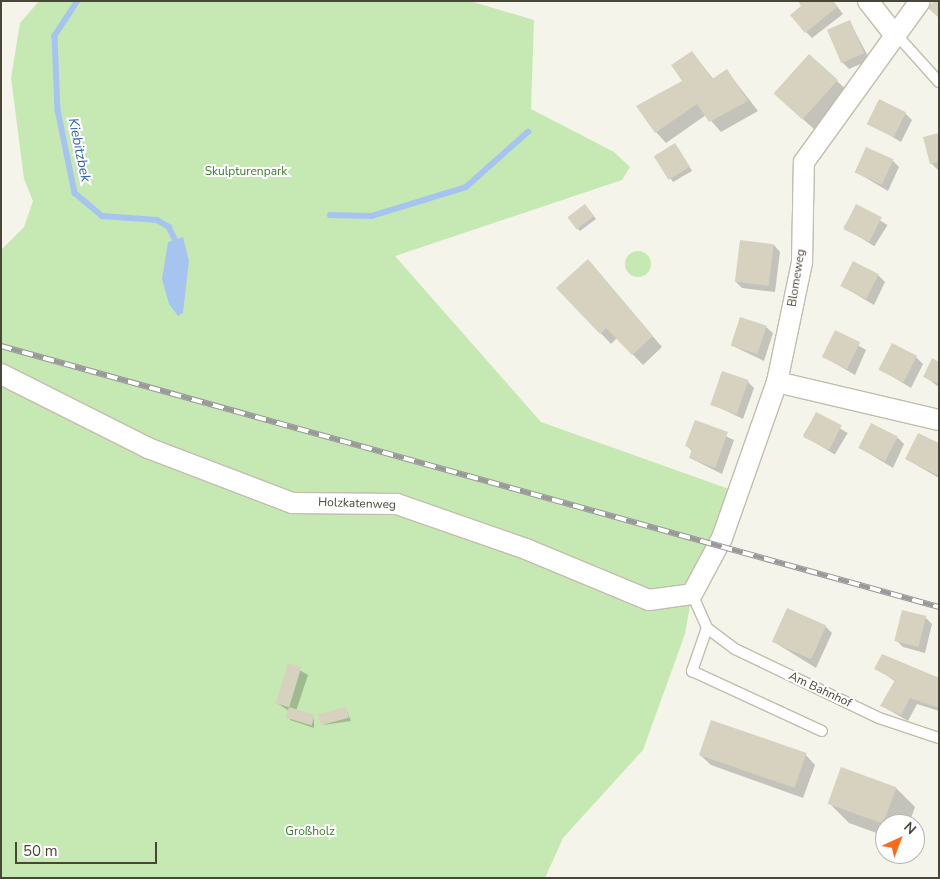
<!DOCTYPE html>
<html>
<head>
<meta charset="utf-8">
<style>
	body { margin:0 }
	#map { position:relative; width:940px; height:879px; overflow:hidden; background:#f5f4ea; font-family:"Nunito Sans",sans-serif }
	div>[style] { position:absolute }
	.green>* { inset:0; background:#c6e9b3 }
	.round { border-radius:50% }
	.water>* { inset:0; background:#a7c4f1 }
	.shadow>* { inset:0; background:#0003; transform-origin:0 0 }
	.stream>* { height:5.5px; margin:-2.75px; padding:0 2.75px; transform-origin:2.75px; border-radius:2.75px; background:#a7c4f1 }
	.building>* { inset:0; background:#d7d2bf; transform-origin:0 0 }
	.roads { filter:drop-shadow(1px 0 #c1beac) drop-shadow(-1px 0 #c1beac) drop-shadow(0 1px #c1beac) drop-shadow(0 -1px #c1beac) }
	.lane>* { height:10px; margin:-5px; padding:0 5px; transform-origin:5px; border-radius:5px; background:#fff }
	.street>* { height:20px; margin:-10px; padding:0 10px; transform-origin:10px; border-radius:10px; background:#fff }
	.rail>* { height:5.5px; margin-top:-2.75px; transform-origin:0; background:repeating-linear-gradient(90deg,#fff 0 11px,#999 0 22px); box-sizing:border-box; border-block:1px solid #999 }
	span { translate:-50% -50%; white-space:nowrap; text-align:center; line-height:1.15; -webkit-text-stroke:4px #fff; paint-order:stroke }
	.park-label { font-size:12px; color:#387c2a }
	.street-label { font-size:12px; color:#494638 }
	.water-label { font-size:14px; color:#3062b7; font-style:italic }
	.frame { position:absolute; inset:0; border:2px solid #494638; pointer-events:none }
	.north { position:absolute; left:875px; top:814px; width:50px; height:50px; box-sizing:border-box; background:#fff; border:1px solid #b6b5af; border-radius:50%; rotate:43deg; font-size:14px; font-weight:700; line-height:20px; text-align:center; color:#494638 }
	.north::after { content:''; display:block; margin:auto; width:18px; height:22px; background:#fa6c1c; clip-path:polygon(50% 0,100% 100%,50% 72%,0 100%) }
	.scale { position:absolute; left:15px; top:842px; width:142px; height:22px; box-sizing:border-box; border:2px solid #494638; border-top:0; padding-left:6px; font-size:15px; line-height:18px; white-space:nowrap; color:#494638; -webkit-text-stroke:4px #fff; paint-order:stroke }
</style>
</head>
<body>
<div id="map">
	<div class="green">
		<i style="clip-path:polygon(39px 1px,470px 1px,534px 20px,531px 109px,614px 152px,630px 167px,622px 180px,395px 256px,541px 422px,729px 489px,712px 533px,715px 555px,692px 594px,685px 634px,643px 750px,563px 838px,545px 878px,1px 878px,1px 250px,24px 227px,33px 201px,24px 179px,11px 78px,20px 23px)"></i>
		<i class="round" style="left:625px;top:251px;width:26px;height:26px"></i>
	</div>
	<div class="water">
		<i style="clip-path:polygon(183px 237px,189px 261px,183px 313px,178px 316px,169px 304px,162px 279px,168px 242px)"></i>
	</div>
	<div class="shadow">
		<i style="clip-path:polygon(833px 1px,843px 14px,812px 38px,806px 32px)"></i>
		<i style="clip-path:polygon(850px 22px,870px 60px,849px 69px,842px 62px)"></i>
		<i style="clip-path:polygon(692px 52px,714px 80px,727px 71px,758px 111px,721px 132px,706px 115px,666px 143px,656px 132px,684px 82px)"></i>
		<i style="clip-path:polygon(809px 56px,848px 91px,814px 129px,786px 104px)"></i>
		<i style="clip-path:polygon(905px 113px,912px 120px,901px 142px,869px 123px)"></i>
		<i style="clip-path:polygon(939px 134px,939px 170px,938px 170px,931px 163px)"></i>
		<i style="clip-path:polygon(678px 148px,692px 171px,673px 182px,656px 156px)"></i>
		<i style="clip-path:polygon(892px 160px,899px 167px,888px 191px,856px 172px)"></i>
		<i style="left:857px;top:206px;width:36px;height:25px;rotate:32deg"></i>
		<i style="clip-path:polygon(588px 209px,596px 219px,580px 231px,577px 228px)"></i>
		<i style="clip-path:polygon(774px 245px,780px 252px,775px 292px,742px 288px,735px 281px)"></i>
		<i style="clip-path:polygon(588px 261px,662px 347px,643px 365px,617px 338px,611px 344px,558px 288px)"></i>
		<i style="clip-path:polygon(878px 275px,885px 282px,874px 305px,842px 286px)"></i>
		<i style="clip-path:polygon(766px 327px,773px 333px,764px 361px,733px 346px)"></i>
		<i style="clip-path:polygon(836px 332px,866px 350px,855px 375px,824px 357px)"></i>
		<i style="clip-path:polygon(916px 357px,923px 364px,911px 388px,880px 369px)"></i>
		<i style="clip-path:polygon(939px 364px,939px 387px,924px 376px)"></i>
		<i style="clip-path:polygon(747px 381px,754px 388px,743px 419px,712px 404px)"></i>
		<i style="left:816px;top:414px;width:37px;height:25px;rotate:31deg"></i>
		<i style="clip-path:polygon(695px 422px,734px 440px,722px 474px,690px 458px,693px 452px,687px 446px)"></i>
		<i style="clip-path:polygon(898px 438px,904px 444px,893px 468px,860px 448px)"></i>
		<i style="clip-path:polygon(939px 444px,939px 478px,906px 459px)"></i>
		<i style="clip-path:polygon(925px 617px,932px 624px,925px 653px,903px 647px,896px 640px)"></i>
		<i style="clip-path:polygon(825px 626px,832px 633px,816px 668px,774px 642px)"></i>
		<i style="clip-path:polygon(883px 655px,939px 678px,939px 711px,917px 704px,908px 721px,882px 706px,896px 682px,876px 668px)"></i>
		<i style="clip-path:polygon(289px 664px,308px 675px,296px 711px,314px 716px,314px 728px,290px 720px,289px 711px,277px 703px)"></i>
		<i style="clip-path:polygon(346px 709px,351px 721px,323px 725px)"></i>
		<i style="clip-path:polygon(805px 754px,815px 765px,803px 798px,711px 765px,700px 755px)"></i>
		<i style="clip-path:polygon(896px 788px,915px 807px,909px 824px,885px 824px,885px 836px,849px 823px,829px 803px)"></i>
	</div>
	<div class="stream">
		<i style="left:78px;top:1px;width:42px;rotate:123.3deg"></i>
		<i style="left:55px;top:36px;width:74px;rotate:87.7deg"></i>
		<i style="left:58px;top:110px;width:85px;rotate:78.4deg"></i>
		<i style="left:75px;top:193px;width:35px;rotate:40deg"></i>
		<i style="left:102px;top:216px;width:55px;rotate:4.2deg"></i>
		<i style="left:157px;top:220px;width:14px;rotate:30deg"></i>
		<i style="left:169px;top:227px;width:13px;rotate:63deg"></i>
		<i style="left:330px;top:215px;width:42px;rotate:1.4deg"></i>
		<i style="left:372px;top:216px;width:98px;rotate:-17.1deg"></i>
		<i style="left:466px;top:187px;width:83px;rotate:-41.6deg"></i>
	</div>
	<div class="building">
		<i style="clip-path:polygon(798px 1px,833px 1px,837px 7px,805px 33px,790px 15px,801px 6px)"></i>
		<i style="clip-path:polygon(934px 1px,939px 1px,939px 18px,928px 8px)"></i>
		<i style="left:850px;top:20px;width:36px;height:25px;rotate:67deg"></i>
		<i style="clip-path:polygon(692px 51px,712px 79px,727px 69px,748px 101px,709px 122px,697px 104px,655px 133px,636px 106px,682px 81px,671px 65px)"></i>
		<i style="left:809px;top:54px;width:39px;height:53px;rotate:42deg"></i>
		<i style="left:879px;top:99px;width:30px;height:28px;rotate:26deg"></i>
		<i style="clip-path:polygon(939px 133px,939px 162px,930px 164px,923px 137px)"></i>
		<i style="left:675px;top:143px;width:28px;height:25px;rotate:58deg"></i>
		<i style="left:866px;top:147px;width:30px;height:28px;rotate:24deg"></i>
		<i style="left:585px;top:204px;width:15px;height:22px;rotate:53deg"></i>
		<i style="left:856px;top:204px;width:29px;height:28px;rotate:27deg"></i>
		<i style="left:740px;top:240px;width:34px;height:42px;rotate:7deg"></i>
		<i style="clip-path:polygon(588px 259px,653px 336px,632px 355px,606px 328px,600px 334px,556px 288px)"></i>
		<i style="left:853px;top:261px;width:29px;height:28px;rotate:27deg"></i>
		<i style="left:740px;top:317px;width:28px;height:30px;rotate:18deg"></i>
		<i style="left:835px;top:330px;width:28px;height:30px;rotate:26deg"></i>
		<i style="left:892px;top:343px;width:28px;height:30px;rotate:27deg"></i>
		<i style="clip-path:polygon(932px 358px,939px 362px,939px 384px,923px 377px)"></i>
		<i style="left:722px;top:371px;width:28px;height:36px;rotate:19deg"></i>
		<i style="left:816px;top:412px;width:29px;height:28px;rotate:27deg"></i>
		<i style="clip-path:polygon(695px 420px,728px 432px,715px 468px,689px 458px,692px 449px,685px 446px)"></i>
		<i style="left:871px;top:423px;width:30px;height:28px;rotate:27deg"></i>
		<i style="clip-path:polygon(918px 433px,939px 443px,939px 476px,905px 459px)"></i>
		<i style="left:787px;top:608px;width:43px;height:37px;rotate:24deg"></i>
		<i style="left:902px;top:610px;width:25px;height:32px;rotate:14deg"></i>
		<i style="clip-path:polygon(882px 654px,939px 678px,939px 708px,910px 698px,901px 715px,880px 706px,895px 680px,874px 669px)"></i>
		<i style="left:288px;top:663px;width:14px;height:42px;rotate:17deg"></i>
		<i style="left:289px;top:707px;width:27px;height:11px;rotate:17deg"></i>
		<i style="left:346px;top:707px;width:11px;height:29px;rotate:75deg"></i>
		<i style="left:711px;top:720px;width:101px;height:37px;rotate:19deg"></i>
		<i style="left:841px;top:767px;width:59px;height:39px;rotate:20deg"></i>
	</div>
	<div class="roads">
		<div class="lane">
			<i style="left:895px;top:33px;width:66px;rotate:48.1deg"></i>
			<i style="left:692px;top:594px;width:37px;rotate:66deg"></i>
			<i style="left:707px;top:628px;width:35px;rotate:37deg"></i>
			<i style="left:735px;top:649px;width:160px;rotate:25.6deg"></i>
			<i style="left:879px;top:718px;width:63px;rotate:18.4deg"></i>
			<i style="left:707px;top:628px;width:46px;rotate:109.2deg"></i>
			<i style="left:692px;top:671px;width:143px;rotate:24.8deg"></i>
		</div>
		<div class="street">
			<i style="left:868px;top:1px;width:37px;rotate:52deg"></i>
			<i style="left:1px;top:374px;width:165px;rotate:26.7deg"></i>
			<i style="left:148px;top:448px;width:154px;rotate:20.9deg"></i>
			<i style="left:292px;top:503px;width:105px;rotate:0.5deg"></i>
			<i style="left:397px;top:504px;width:137px;rotate:19.2deg"></i>
			<i style="left:526px;top:549px;width:133px;rotate:22.5deg"></i>
			<i style="left:649px;top:600px;width:43px;rotate:-7.9deg"></i>
			<i style="left:692px;top:594px;width:64px;rotate:-61.8deg"></i>
			<i style="left:722px;top:538px;width:165px;rotate:-70.6deg"></i>
			<i style="left:777px;top:382px;width:123px;rotate:-78.2deg"></i>
			<i style="left:802px;top:262px;width:100px;rotate:-88.9deg"></i>
			<i style="left:804px;top:162px;width:198px;rotate:-54.2deg"></i>
			<i style="left:777px;top:382px;width:166px;rotate:13.2deg"></i>
		</div>
	</div>
	<div class="rail">
		<i style="left:1px;top:346px;width:974px;rotate:15.55deg"></i>
	</div>
	<div class="park-label">
		<span style="left:246px;top:172px">Skulpturenpark</span>
		<span style="left:310px;top:832px">Großholz</span>
	</div>
	<div class="street-label">
		<span style="left:797px;top:278px;rotate:-81deg">Blomeweg</span>
		<span style="left:357px;top:504px;rotate:2deg">Holzkatenweg</span>
		<span style="left:820px;top:690px;rotate:25deg">Am Bahnhof</span>
	</div>
	<div class="water-label">
		<span style="left:79px;top:150px;rotate:78deg">Kiebitzbek</span>
	</div>
	<div class="frame"></div>
	<div class="north">N</div>
	<div class="scale">50 m</div>
</div>
</body>
</html>
